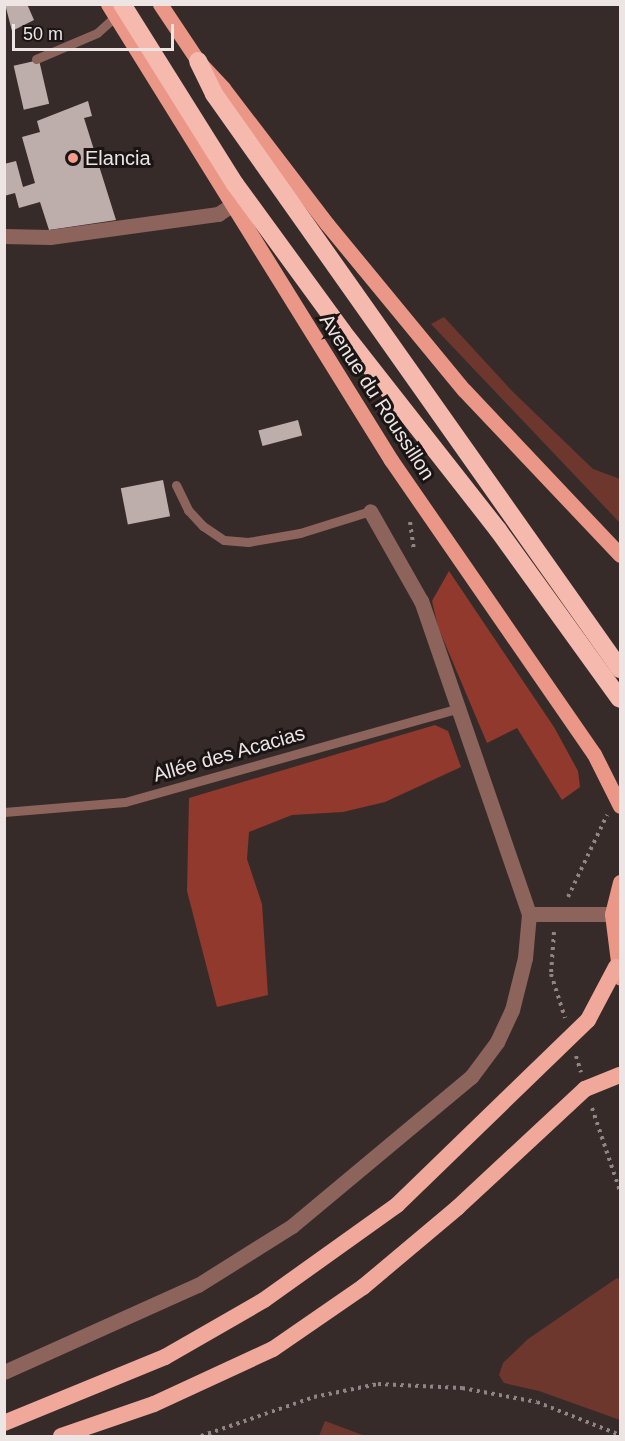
<!DOCTYPE html>
<html>
<head>
<meta charset="utf-8">
<style>
	body { margin:0 }
	#map { position:relative; width:625px; height:1441px; overflow:hidden; background:#372b29; font-family:Helvetica,sans-serif }
	div>[style] { position:absolute }
	.green>* { inset:0; background:#6e372e }
	.forest>* { inset:0; background:#90392c }
	.building>* { inset:0; background:#bdaeab; transform-origin:0 0 }
	.path>* { height:4px; margin-top:-2px; transform-origin:0; background:repeating-linear-gradient(90deg,#8f8584 0 3px,transparent 0 7.5px) }
	.service>* { height:9px; margin:-4.5px; padding:0 4.5px; transform-origin:4.5px; border-radius:4.5px; background:#8d645c }
	.minor>* { height:15px; margin:-7.5px; padding:0 7.5px; transform-origin:7.5px; border-radius:7.5px; background:#8d645c }
	.primary>* { height:15px; margin:-7.5px; padding:0 7.5px; transform-origin:7.5px; border-radius:7.5px; background:#ea9788 }
	.trunk>* { height:16px; margin:-8px; padding:0 8px; transform-origin:8px; border-radius:8px; background:#f0a89b }
	.motorway>* { height:18px; margin:-9px; padding:0 9px; transform-origin:9px; border-radius:9px; background:#f6b9ae }
	.dots>* { width:16px; height:16px; translate:-50% -50%; box-sizing:border-box; border:3px solid #1a1514; border-radius:50% }
	span { translate:-50% -50%; white-space:nowrap; text-align:center; line-height:1.15; -webkit-text-stroke:6px #1a1514; paint-order:stroke }
	.poi-label { font-size:20px; color:#ede5e4 }
	.left { translate:0 -50%; text-align:left }
	.street-label { font-size:20px; color:#ede5e4 }
	.frame { position:absolute; inset:0; border:6px solid #ede5e4; pointer-events:none }
	.scale { position:absolute; left:12px; top:24px; width:162px; height:27px; box-sizing:border-box; border:3px solid #ede5e4; border-top:0; padding-left:8px; font-size:18px; line-height:21px; white-space:nowrap; color:#ede5e4; -webkit-text-stroke:4px #1a1514; paint-order:stroke }
</style>
</head>
<body>
<div id="map">
	<div class="green">
		<i style="clip-path:polygon(444px 317px,512px 391px,593px 469px,620px 479px,620px 523px,431px 324px)"></i>
		<i style="clip-path:polygon(617px 1278px,620px 1279px,620px 1420px,539px 1391px,504px 1383px,499px 1375px,503px 1363px,528px 1339px)"></i>
		<i style="clip-path:polygon(325px 1421px,365px 1436px,319px 1436px)"></i>
	</div>
	<div class="forest">
		<i style="clip-path:polygon(449px 571px,554px 727px,578px 771px,580px 787px,562px 800px,517px 728px,487px 743px,438px 627px,432px 601px)"></i>
		<i style="clip-path:polygon(435px 725px,448px 731px,461px 767px,385px 802px,343px 812px,292px 815px,249px 832px,247px 859px,262px 904px,268px 995px,217px 1007px,187px 891px,189px 798px)"></i>
	</div>
	<div class="building">
		<i style="clip-path:polygon(5px 4px,27px 4px,34px 20px,12px 31px)"></i>
		<i style="left:39px;top:60px;width:45px;height:26px;rotate:77deg"></i>
		<i style="clip-path:polygon(88px 101px,92px 116px,84px 118px,116px 220px,49px 230px,40px 202px,19px 208px,15px 193px,4px 196px,4px 164px,16px 161px,23px 187px,35px 183px,22px 137px,40px 132px,37px 121px)"></i>
		<i style="left:298px;top:420px;width:16px;height:41px;rotate:75deg"></i>
		<i style="left:163px;top:480px;width:37px;height:43px;rotate:79deg"></i>
	</div>
	<div class="path">
		<i style="left:410px;top:522px;width:28px;rotate:82deg"></i>
		<i style="left:568px;top:897px;width:91px;rotate:-64.6deg"></i>
		<i style="left:554px;top:932px;width:42px;rotate:94.1deg"></i>
		<i style="left:551px;top:974px;width:46px;rotate:72.3deg"></i>
		<i style="left:576px;top:1056px;width:17px;rotate:73deg"></i>
		<i style="left:592px;top:1108px;width:88px;rotate:71.4deg"></i>
		<i style="left:201px;top:1436px;width:120px;rotate:-19deg"></i>
		<i style="left:314px;top:1397px;width:65px;rotate:-11.5deg"></i>
		<i style="left:378px;top:1384px;width:84px;rotate:2.7deg"></i>
		<i style="left:462px;top:1388px;width:76px;rotate:10.6deg"></i>
		<i style="left:537px;top:1402px;width:89px;rotate:21.7deg"></i>
	</div>
	<div class="service">
		<i style="left:36px;top:59px;width:66px;rotate:-23.1deg"></i>
		<i style="left:97px;top:33px;width:24px;rotate:-42deg"></i>
		<i style="left:176px;top:485px;width:28px;rotate:64deg"></i>
		<i style="left:188px;top:510px;width:22px;rotate:47deg"></i>
		<i style="left:203px;top:526px;width:25px;rotate:34deg"></i>
		<i style="left:224px;top:540px;width:24px;rotate:5deg"></i>
		<i style="left:248px;top:542px;width:53px;rotate:-9.8deg"></i>
		<i style="left:300px;top:533px;width:73px;rotate:-17.4deg"></i>
		<i style="left:4px;top:812px;width:121px;rotate:-4.7deg"></i>
		<i style="left:125px;top:802px;width:347px;rotate:-15.7deg"></i>
	</div>
	<div class="minor">
		<i style="left:4px;top:236px;width:46px;rotate:1.2deg"></i>
		<i style="left:50px;top:237px;width:170px;rotate:-7.8deg"></i>
		<i style="left:218px;top:214px;width:17px;rotate:-33deg"></i>
		<i style="left:529px;top:914px;width:83px"></i>
		<i style="left:4px;top:1372px;width:213px;rotate:-24.2deg"></i>
		<i style="left:198px;top:1285px;width:111px;rotate:-32.1deg"></i>
		<i style="left:292px;top:1226px;width:233px;rotate:-39.8deg"></i>
		<i style="left:471px;top:1077px;width:44px;rotate:-53.4deg"></i>
		<i style="left:497px;top:1042px;width:35px;rotate:-65deg"></i>
		<i style="left:512px;top:1010px;width:54px;rotate:-76deg"></i>
		<i style="left:525px;top:958px;width:44px;rotate:-84.8deg"></i>
		<i style="left:529px;top:914px;width:331px;rotate:-109deg"></i>
		<i style="left:421px;top:601px;width:103px;rotate:-119.5deg"></i>
	</div>
	<div class="primary">
		<i style="left:108px;top:4px;width:537px;rotate:58.18deg"></i>
		<i style="left:391px;top:460px;width:357px;rotate:55.4deg"></i>
		<i style="left:594px;top:754px;width:58px;rotate:63.4deg"></i>
		<i style="left:160px;top:4px;width:69px;rotate:56.3deg"></i>
		<i style="left:198px;top:61px;width:37px;rotate:47deg"></i>
		<i style="left:223px;top:88px;width:171px;rotate:52.6deg"></i>
		<i style="left:327px;top:224px;width:215px;rotate:50.5deg"></i>
		<i style="left:464px;top:390px;width:227px;rotate:46.6deg"></i>
		<i style="left:620px;top:882px;width:33px;rotate:104deg"></i>
		<i style="left:612px;top:914px;width:64px;rotate:82.8deg"></i>
	</div>
	<div class="trunk">
		<i style="left:4px;top:1423px;width:174px;rotate:-22.3deg"></i>
		<i style="left:165px;top:1357px;width:114px;rotate:-29.9deg"></i>
		<i style="left:264px;top:1300px;width:163px;rotate:-35.5deg"></i>
		<i style="left:397px;top:1205px;width:266px;rotate:-44.1deg"></i>
		<i style="left:588px;top:1020px;width:60px;rotate:-62.2deg"></i>
		<i style="left:61px;top:1436px;width:98px;rotate:-19deg"></i>
		<i style="left:154px;top:1404px;width:131px;rotate:-24.8deg"></i>
		<i style="left:273px;top:1349px;width:109px;rotate:-34.6deg"></i>
		<i style="left:363px;top:1287px;width:123px;rotate:-40deg"></i>
		<i style="left:457px;top:1208px;width:175px;rotate:-42.9deg"></i>
		<i style="left:585px;top:1089px;width:38px;rotate:-22deg"></i>
	</div>
	<div class="motorway">
		<i style="left:122px;top:4px;width:213px;rotate:57.9deg"></i>
		<i style="left:235px;top:184px;width:182px;rotate:53.9deg"></i>
		<i style="left:342px;top:331px;width:253px;rotate:51.9deg"></i>
		<i style="left:498px;top:530px;width:208px;rotate:54.2deg"></i>
		<i style="left:198px;top:61px;width:37px;rotate:64deg"></i>
		<i style="left:214px;top:94px;width:704px;rotate:54.77deg"></i>
	</div>
	<div class="dots">
		<i style="left:73px;top:158px;background:#f59d8d"></i>
	</div>
	<div class="poi-label">
		<span class="left" style="left:85px;top:158px">Elancia</span>
	</div>
	<div class="street-label">
		<span style="left:377px;top:397px;rotate:57deg">Avenue du Roussillon</span>
		<span style="left:229px;top:754px;rotate:-16deg">Allée des Acacias</span>
	</div>
	<div class="frame"></div>
	<div class="scale">50 m</div>
</div>
</body>
</html>
